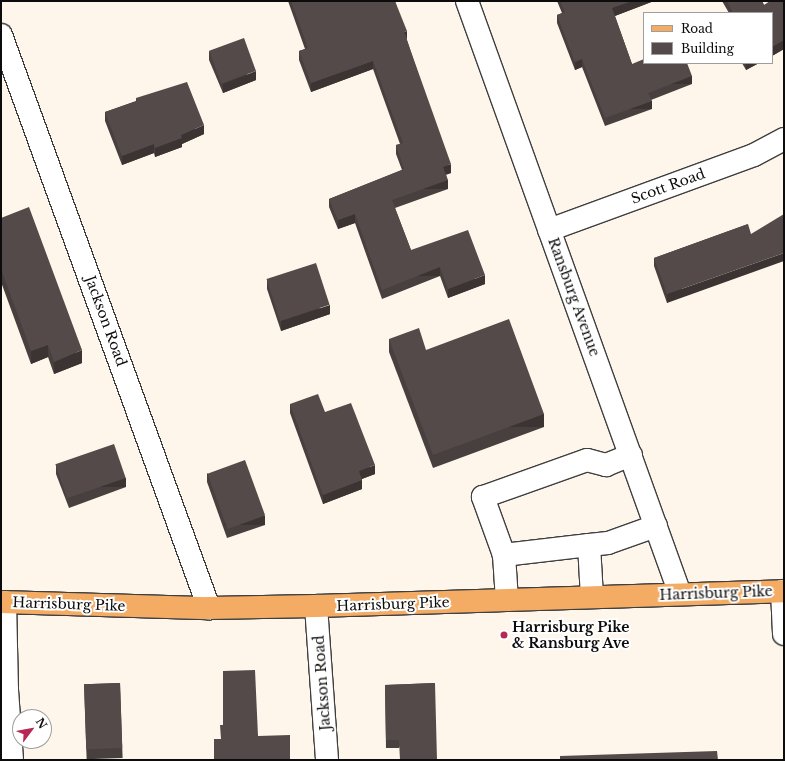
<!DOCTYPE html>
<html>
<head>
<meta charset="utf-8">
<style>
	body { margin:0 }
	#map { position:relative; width:785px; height:761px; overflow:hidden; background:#fef6eb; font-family:"Libre Baskerville",serif }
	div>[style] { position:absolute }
	.roads { filter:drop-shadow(1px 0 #3f3f3f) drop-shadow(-1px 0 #3f3f3f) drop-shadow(0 1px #3f3f3f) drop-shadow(0 -1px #3f3f3f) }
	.minor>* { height:22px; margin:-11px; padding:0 11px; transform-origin:11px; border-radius:11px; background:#fff }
	.major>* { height:22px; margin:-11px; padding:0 11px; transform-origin:11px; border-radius:11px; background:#f4ac65 }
	.wall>* { inset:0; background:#48403f; transform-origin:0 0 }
	.shaded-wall>* { inset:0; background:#3b3433; transform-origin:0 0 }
	.building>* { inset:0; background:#544a49; transform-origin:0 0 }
	.dots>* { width:11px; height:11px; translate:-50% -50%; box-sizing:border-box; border:2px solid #fff; border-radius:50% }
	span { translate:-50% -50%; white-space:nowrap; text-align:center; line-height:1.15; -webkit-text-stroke:4px #fff; paint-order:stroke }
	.street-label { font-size:14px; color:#0c0c0c }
	.poi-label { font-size:14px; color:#0c0c0c; font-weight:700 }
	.left { translate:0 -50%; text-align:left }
	.frame { position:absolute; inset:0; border:2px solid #0c0c0c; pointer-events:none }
	.legend { position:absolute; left:643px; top:12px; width:130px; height:52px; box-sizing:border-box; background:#fff; border:1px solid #9e9e9e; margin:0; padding:5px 7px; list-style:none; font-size:12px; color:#0c0c0c }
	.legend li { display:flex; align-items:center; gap:8px; height:20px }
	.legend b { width:20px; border:1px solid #9e9e9e }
	.north { position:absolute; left:12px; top:709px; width:40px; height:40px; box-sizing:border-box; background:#fff; border:1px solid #9e9e9e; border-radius:50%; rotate:58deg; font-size:11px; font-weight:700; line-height:16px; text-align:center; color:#0c0c0c }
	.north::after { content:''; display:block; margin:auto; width:14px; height:18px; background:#b72955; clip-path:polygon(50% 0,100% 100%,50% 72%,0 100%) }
</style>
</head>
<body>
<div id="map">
	<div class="roads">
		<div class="minor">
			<i style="left:467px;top:1px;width:630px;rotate:70.24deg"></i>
			<i style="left:1px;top:35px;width:610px;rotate:70.05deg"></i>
			<i style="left:549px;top:230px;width:218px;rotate:-20.1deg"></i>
			<i style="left:754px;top:155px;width:34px;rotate:-28deg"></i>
			<i style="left:589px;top:545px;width:19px;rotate:-6deg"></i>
			<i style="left:608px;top:543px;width:51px;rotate:-19.5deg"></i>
			<i style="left:504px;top:555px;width:45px;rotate:86.2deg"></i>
			<i style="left:782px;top:591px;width:43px;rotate:87.3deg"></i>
			<i style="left:592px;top:597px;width:52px;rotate:-93.3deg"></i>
			<i style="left:589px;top:545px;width:86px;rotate:173.3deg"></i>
			<i style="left:504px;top:555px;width:62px;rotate:-109.9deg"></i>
			<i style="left:483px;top:497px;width:110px;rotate:-19.6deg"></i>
			<i style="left:587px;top:460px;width:20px;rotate:15deg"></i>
			<i style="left:606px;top:465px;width:27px;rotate:-22deg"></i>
			<i style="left:316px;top:606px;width:154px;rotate:85.9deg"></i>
			<i style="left:7px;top:690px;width:70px;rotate:85.9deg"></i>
			<i style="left:1px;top:691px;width:6px;rotate:-9deg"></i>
			<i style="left:7px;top:690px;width:88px;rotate:-91.3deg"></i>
		</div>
		<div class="major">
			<i style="left:1px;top:602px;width:208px;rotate:1.7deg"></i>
			<i style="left:209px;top:608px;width:107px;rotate:-1.1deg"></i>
			<i style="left:316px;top:606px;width:468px;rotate:-1.8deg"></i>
		</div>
	</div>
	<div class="wall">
		<i style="clip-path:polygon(288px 1px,395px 1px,407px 40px,451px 173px,446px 174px,448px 189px,395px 208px,411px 250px,485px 284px,448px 298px,440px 276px,382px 299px,355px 223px,338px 229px,329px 207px,329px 199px,402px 170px,396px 154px,396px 145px,400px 144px,373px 69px,311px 92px,299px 60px,299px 51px,305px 49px)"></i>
		<i style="clip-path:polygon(557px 1px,654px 1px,615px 16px,632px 64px,692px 84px,651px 100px,652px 109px,605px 126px,582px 67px,575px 70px,557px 23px,557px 15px,562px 13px)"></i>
		<i style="clip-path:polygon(722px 1px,762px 1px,764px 5px,784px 1px,784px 49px,772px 56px,772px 13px,729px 13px)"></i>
		<i style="clip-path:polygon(209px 51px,256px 80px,223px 93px,209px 60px)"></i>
		<i style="clip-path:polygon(742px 63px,759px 63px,746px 70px)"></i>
		<i style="clip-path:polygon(136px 98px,204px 134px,182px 144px,182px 147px,155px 157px,154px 153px,122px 165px,105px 121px,105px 112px,136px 101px)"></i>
		<i style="clip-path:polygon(1px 218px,82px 363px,54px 374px,48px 357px,31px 364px,1px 282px)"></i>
		<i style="clip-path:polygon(748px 224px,667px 303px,654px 266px,654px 258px)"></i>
		<i style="clip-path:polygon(267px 280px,330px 314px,281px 331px,267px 289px)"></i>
		<i style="clip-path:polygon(389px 339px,426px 350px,544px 427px,433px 468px,389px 352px)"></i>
		<i style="clip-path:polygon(290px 404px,325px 412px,375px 474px,362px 479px,362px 489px,323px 504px,290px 413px)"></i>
		<i style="clip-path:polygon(56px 465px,126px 487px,69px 508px,56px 474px)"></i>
		<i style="clip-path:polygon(207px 473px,265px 525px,227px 538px,207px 482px)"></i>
		<i style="left:120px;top:683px;width:75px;height:36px;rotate:88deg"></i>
		<i style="clip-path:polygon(435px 683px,399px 748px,386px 748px,385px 685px)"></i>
	</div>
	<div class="shaded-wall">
		<i style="clip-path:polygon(632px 1px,654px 1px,612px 17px,612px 8px)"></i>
		<i style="clip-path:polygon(407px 31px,407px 40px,404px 32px)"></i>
		<i style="clip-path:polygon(784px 40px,784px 49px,772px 56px,772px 47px)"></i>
		<i style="clip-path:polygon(582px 59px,582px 67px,575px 70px,575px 62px)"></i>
		<i style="clip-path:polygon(373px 61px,373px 69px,311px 92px,311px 83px)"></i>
		<i style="clip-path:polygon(746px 63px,759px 63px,746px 70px)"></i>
		<i style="clip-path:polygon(256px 71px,256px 80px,223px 93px,223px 84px)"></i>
		<i style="left:692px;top:76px;width:8px;height:47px;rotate:90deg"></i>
		<i style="left:652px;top:101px;width:8px;height:50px;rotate:90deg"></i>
		<i style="clip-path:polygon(204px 125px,204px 134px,182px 144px,182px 147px,155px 157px,155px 148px,181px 135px)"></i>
		<i style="clip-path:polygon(154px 144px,154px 153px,122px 165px,122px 156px)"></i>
		<i style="clip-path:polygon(451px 164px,451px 173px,443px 176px,443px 167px)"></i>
		<i style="left:448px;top:180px;width:9px;height:59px;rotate:90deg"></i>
		<i style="clip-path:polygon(355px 214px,355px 223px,338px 229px,338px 220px)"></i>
		<i style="clip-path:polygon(784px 253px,784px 261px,667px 303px,667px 294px)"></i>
		<i style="left:440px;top:267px;width:9px;height:62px;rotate:90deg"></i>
		<i style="clip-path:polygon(485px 275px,485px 284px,448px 298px,448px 289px)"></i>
		<i style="clip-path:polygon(330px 305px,330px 314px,281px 331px,281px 321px)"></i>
		<i style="clip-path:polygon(48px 345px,48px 357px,31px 364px,31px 351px)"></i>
		<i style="clip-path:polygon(82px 350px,82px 363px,54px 374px,54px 362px)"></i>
		<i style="left:544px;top:414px;width:13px;height:118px;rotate:90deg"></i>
		<i style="clip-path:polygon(375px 465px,375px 474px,359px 480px,359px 471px)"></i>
		<i style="left:126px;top:478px;width:9px;height:61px;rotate:90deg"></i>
		<i style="clip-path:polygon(362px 480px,362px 489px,323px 504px,323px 495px)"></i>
		<i style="left:265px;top:516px;width:9px;height:40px;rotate:90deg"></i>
	</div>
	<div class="building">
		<i style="clip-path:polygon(291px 1px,395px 1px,407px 31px,404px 32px,451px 164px,443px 167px,448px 180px,392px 200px,411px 250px,468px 230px,485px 275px,448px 289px,440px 267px,382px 290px,355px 214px,338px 220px,329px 199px,404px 169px,396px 145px,403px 143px,373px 61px,311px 83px,299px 51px,308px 48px)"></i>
		<i style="clip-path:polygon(560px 1px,632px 1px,612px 8px,632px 64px,644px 59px,644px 63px,687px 63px,692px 76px,648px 93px,652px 101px,605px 118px,582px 59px,575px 62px,557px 15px,565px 12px)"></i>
		<i style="clip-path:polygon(727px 1px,762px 1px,764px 5px,770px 1px,784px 1px,784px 40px,772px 47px,772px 13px,733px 13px)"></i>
		<i style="left:244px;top:38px;width:35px;height:37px;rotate:70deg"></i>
		<i style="clip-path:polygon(187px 82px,204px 125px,181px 135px,182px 138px,155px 148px,154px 144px,122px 156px,105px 112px,137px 101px,136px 98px)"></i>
		<i style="clip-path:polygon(29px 207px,82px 350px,54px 362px,48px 345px,31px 351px,1px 269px,1px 218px)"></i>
		<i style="clip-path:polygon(784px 214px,784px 253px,667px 294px,654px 258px,748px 224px,751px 234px)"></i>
		<i style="left:316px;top:263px;width:44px;height:52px;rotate:72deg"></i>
		<i style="clip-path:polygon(509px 319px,544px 414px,433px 455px,389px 339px,419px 328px,426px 350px)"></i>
		<i style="clip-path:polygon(318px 394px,325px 412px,351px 403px,375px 465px,359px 471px,362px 480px,323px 495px,290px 404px)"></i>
		<i style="left:114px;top:444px;width:36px;height:62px;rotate:71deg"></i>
		<i style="left:245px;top:460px;width:59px;height:40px;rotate:70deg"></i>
		<i style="clip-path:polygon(255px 670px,258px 736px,290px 735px,290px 760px,214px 760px,214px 739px,221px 739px,220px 725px,223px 725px,223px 671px)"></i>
		<i style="left:120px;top:683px;width:65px;height:36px;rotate:88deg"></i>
		<i style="clip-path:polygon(435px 683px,437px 760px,400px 760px,399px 740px,386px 740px,385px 685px)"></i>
		<i style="clip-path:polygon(717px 751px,718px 760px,560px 760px,560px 756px)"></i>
	</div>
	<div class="dots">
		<i style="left:504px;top:635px;background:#b72955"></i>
	</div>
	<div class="street-label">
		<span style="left:668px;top:186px;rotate:-20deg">Scott Road</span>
		<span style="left:574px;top:297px;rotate:70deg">Ransburg Avenue</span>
		<span style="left:106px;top:321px;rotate:70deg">Jackson Road</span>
		<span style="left:716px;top:593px;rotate:-2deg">Harrisburg Pike</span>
		<span style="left:69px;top:604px;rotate:2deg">Harrisburg Pike</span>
		<span style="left:393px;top:604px;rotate:-2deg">Harrisburg Pike</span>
		<span style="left:322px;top:683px;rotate:-94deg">Jackson Road</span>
	</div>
	<div class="poi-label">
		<span class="left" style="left:512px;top:635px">Harrisburg Pike<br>&amp; Ransburg Ave</span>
	</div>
	<div class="frame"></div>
	<ul class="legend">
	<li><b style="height:5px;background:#f4ac65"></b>Road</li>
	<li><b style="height:11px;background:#544a49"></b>Building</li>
	</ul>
	<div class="north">N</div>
</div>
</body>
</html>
